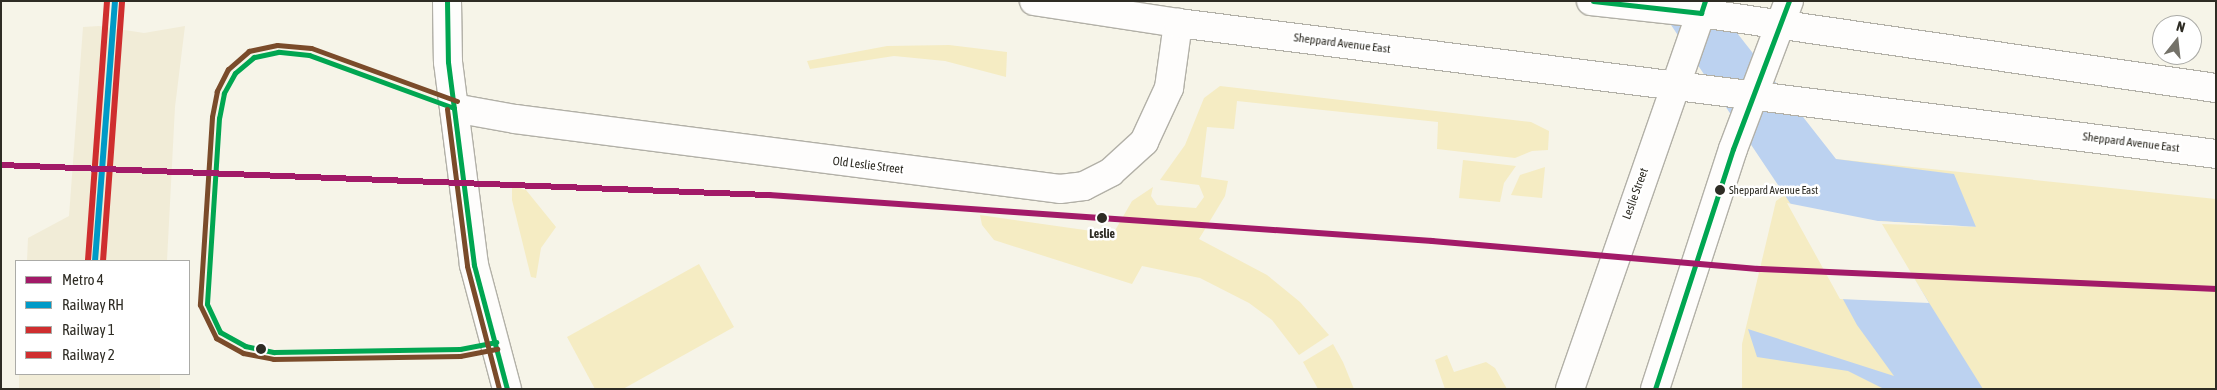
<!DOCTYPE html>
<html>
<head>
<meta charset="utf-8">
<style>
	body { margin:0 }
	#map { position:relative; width:2217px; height:390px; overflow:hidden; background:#f6f4e8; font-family:"Asap Condensed",sans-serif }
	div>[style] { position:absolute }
	.built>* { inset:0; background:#f1ecd7; transform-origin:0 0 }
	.green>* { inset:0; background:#f5ecc3 }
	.water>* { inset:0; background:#bcd2f0 }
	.pier>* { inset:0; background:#f6f4e8 }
	.roads { filter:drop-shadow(1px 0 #b2b0a7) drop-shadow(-1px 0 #b2b0a7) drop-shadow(0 1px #b2b0a7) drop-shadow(0 -1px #b2b0a7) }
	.street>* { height:28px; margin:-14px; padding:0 14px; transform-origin:14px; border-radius:14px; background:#fefdfc }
	.secondary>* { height:28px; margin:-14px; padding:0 14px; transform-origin:14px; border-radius:14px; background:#fefdfc }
	.bus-1>* { height:5px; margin:-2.5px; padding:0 2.5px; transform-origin:2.5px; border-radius:2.5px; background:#00a651 }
	.bus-2>* { height:5px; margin:-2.5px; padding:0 2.5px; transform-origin:2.5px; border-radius:2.5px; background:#7a4b2a }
	.rail-1>* { height:6px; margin:-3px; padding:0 3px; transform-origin:3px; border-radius:3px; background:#009ac7 }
	.rail-2>* { height:6px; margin:-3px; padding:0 3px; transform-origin:3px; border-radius:3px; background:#cf2e2f }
	.rail-3>* { height:6px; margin:-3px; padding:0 3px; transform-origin:3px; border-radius:3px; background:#cf2e2f }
	.metro-1>* { height:6px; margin:-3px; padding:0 3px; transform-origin:3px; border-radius:3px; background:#a21a68 }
	.dots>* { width:14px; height:14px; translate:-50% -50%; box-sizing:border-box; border:2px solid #fff; border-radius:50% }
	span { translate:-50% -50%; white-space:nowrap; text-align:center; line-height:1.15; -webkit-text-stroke:5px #fff; paint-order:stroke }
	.bus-label { font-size:11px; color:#2e2c24 }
	.left { translate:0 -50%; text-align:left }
	.street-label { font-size:12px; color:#2e2c24 }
	.stop-label { font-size:12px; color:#2e2c24; font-weight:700 }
	.frame { position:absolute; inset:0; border:2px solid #2e2c24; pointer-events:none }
	.legend { position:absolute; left:15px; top:260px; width:175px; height:115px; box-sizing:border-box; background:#fff; border:1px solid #ababa7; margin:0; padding:6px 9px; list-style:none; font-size:15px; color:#2e2c24 }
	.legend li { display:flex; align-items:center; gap:10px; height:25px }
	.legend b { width:25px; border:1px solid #ababa7 }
	.north { position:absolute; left:2152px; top:15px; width:50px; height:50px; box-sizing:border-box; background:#fff; border:1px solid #ababa7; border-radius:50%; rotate:16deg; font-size:14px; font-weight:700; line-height:20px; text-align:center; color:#2e2c24 }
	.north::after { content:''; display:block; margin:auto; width:18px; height:22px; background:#747269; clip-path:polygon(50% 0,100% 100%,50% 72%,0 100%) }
</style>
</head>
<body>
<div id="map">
	<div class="built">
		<i style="clip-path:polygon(99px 26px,144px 33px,185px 26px,175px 107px,167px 261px,27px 261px,28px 238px,69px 216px,83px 27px)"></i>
		<i style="left:19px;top:374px;width:141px;height:15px"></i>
	</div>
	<div class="green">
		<i style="clip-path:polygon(949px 45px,1007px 52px,1006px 77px,945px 61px,894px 56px,810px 69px,807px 61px,887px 46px)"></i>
		<i style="clip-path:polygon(1220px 86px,1531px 122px,1549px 131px,1548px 150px,1532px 151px,1515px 158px,1437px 149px,1438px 122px,1237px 101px,1234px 129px,1207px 127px,1201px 177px,1228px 181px,1225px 196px,1199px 239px,1267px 275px,1300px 302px,1329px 335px,1299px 355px,1272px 320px,1249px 303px,1200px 278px,1142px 266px,1132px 284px,994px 240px,982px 225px,980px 215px,1113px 234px,1132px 201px,1153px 187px,1151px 196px,1157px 205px,1196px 208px,1204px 197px,1199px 185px,1160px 180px,1185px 145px,1204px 98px)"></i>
		<i style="clip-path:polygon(1836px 159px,2216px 199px,2216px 389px,1742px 389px,1742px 344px,1776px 201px)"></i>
		<i style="clip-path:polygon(1463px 160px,1516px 166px,1504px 183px,1500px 202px,1459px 198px)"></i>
		<i style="clip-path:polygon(1545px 167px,1542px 198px,1511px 195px,1520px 175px)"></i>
		<i style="clip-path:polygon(512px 186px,526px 190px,556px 227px,541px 248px,536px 278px,531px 277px,512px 200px)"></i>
		<i style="clip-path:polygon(699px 264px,734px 327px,623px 389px,595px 389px,567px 337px)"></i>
		<i style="clip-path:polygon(1333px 344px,1343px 362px,1354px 389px,1318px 389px,1303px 362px)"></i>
		<i style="clip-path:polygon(1447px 355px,1454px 372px,1486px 362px,1495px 368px,1507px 389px,1445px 389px,1435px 360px)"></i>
	</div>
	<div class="water">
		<i style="clip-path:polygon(1655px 1px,1712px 1px,1836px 159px,1954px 174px,1976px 227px,1878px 221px,1983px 389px,1884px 389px,1848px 371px,1757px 357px,1748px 329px,1894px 376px,1857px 325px,1794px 209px)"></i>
	</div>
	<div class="pier">
		<i style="clip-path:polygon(1787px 203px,1878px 221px,1979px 227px,1882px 224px,1929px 303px,1840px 299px)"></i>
	</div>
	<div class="roads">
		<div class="street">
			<i style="left:447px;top:1px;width:61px;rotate:89.1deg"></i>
			<i style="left:448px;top:62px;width:205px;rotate:82.7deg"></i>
			<i style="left:474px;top:265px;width:128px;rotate:75.1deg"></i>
			<i style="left:454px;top:108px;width:62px;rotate:10.2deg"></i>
			<i style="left:515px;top:119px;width:549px;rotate:7.32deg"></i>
			<i style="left:1060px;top:189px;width:24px;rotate:-7deg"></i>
			<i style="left:1084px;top:186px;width:30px;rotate:-27deg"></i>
			<i style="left:1111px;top:172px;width:45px;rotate:-42.3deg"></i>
			<i style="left:1144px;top:142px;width:60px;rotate:-65.2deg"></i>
			<i style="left:1169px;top:88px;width:66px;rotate:-82.1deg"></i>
		</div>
		<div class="secondary">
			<i style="left:1034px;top:1px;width:146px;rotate:8.7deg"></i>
			<i style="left:1178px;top:23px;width:1046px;rotate:7.19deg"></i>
			<i style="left:1591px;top:1px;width:111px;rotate:6.2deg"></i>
			<i style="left:1701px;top:13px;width:520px;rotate:8.29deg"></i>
			<i style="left:1570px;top:389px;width:411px;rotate:-70.8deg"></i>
			<i style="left:1655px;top:389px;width:252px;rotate:-72deg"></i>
			<i style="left:1733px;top:149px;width:158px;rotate:-69.3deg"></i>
		</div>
	</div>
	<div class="bus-1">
		<i style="left:447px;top:1px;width:61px;rotate:89.1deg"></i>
		<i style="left:448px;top:62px;width:205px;rotate:82.7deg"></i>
		<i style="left:474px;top:265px;width:128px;rotate:75.1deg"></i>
		<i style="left:1593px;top:1px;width:109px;rotate:6.3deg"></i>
		<i style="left:1701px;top:13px;width:13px;rotate:-72deg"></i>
		<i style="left:454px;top:108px;width:154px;rotate:-159.9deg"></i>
		<i style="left:309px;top:55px;width:31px;rotate:-174deg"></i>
		<i style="left:278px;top:52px;width:25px;rotate:168deg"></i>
		<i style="left:254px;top:57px;width:25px;rotate:140deg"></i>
		<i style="left:235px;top:73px;width:23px;rotate:119deg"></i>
		<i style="left:224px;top:93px;width:25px;rotate:101deg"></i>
		<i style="left:219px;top:118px;width:186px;rotate:93.7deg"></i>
		<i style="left:207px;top:304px;width:31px;rotate:65deg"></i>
		<i style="left:220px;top:332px;width:29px;rotate:29deg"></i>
		<i style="left:245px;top:346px;width:30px;rotate:12deg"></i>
		<i style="left:274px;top:352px;width:186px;rotate:-0.9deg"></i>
		<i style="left:460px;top:349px;width:37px;rotate:-11deg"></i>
		<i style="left:1655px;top:389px;width:252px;rotate:-72deg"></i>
		<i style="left:1733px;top:149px;width:158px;rotate:-69.3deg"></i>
	</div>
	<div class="bus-2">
		<i style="left:457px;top:101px;width:155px;rotate:-160deg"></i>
		<i style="left:311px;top:48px;width:34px;rotate:-175deg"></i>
		<i style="left:277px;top:45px;width:29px;rotate:168deg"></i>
		<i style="left:249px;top:51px;width:28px;rotate:139deg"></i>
		<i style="left:228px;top:69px;width:25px;rotate:117deg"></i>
		<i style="left:217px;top:91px;width:26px;rotate:101deg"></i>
		<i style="left:212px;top:117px;width:188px;rotate:93.7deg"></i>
		<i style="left:200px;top:305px;width:37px;rotate:64deg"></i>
		<i style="left:216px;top:338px;width:31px;rotate:29deg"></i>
		<i style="left:243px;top:353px;width:31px;rotate:11deg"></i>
		<i style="left:273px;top:359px;width:187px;rotate:-0.9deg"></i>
		<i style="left:460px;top:356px;width:38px;rotate:-11deg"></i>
		<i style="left:447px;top:109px;width:158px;rotate:82.7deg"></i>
		<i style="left:467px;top:266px;width:127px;rotate:75.4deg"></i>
	</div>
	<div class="rail-1">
		<i style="left:95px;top:261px;width:261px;rotate:-85.6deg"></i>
	</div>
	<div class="rail-2">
		<i style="left:103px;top:261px;width:260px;rotate:-85.8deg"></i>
	</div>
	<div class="rail-3">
		<i style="left:88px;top:260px;width:260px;rotate:-85.8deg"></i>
	</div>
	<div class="metro-1">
		<i style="left:1px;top:165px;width:769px;rotate:2.24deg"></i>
		<i style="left:769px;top:195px;width:665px;rotate:3.97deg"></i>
		<i style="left:1432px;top:241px;width:327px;rotate:4.9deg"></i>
		<i style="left:1758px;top:269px;width:458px;rotate:2.5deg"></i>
	</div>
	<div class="dots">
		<i style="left:1720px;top:190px;background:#2e2c24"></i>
		<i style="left:1102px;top:218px;background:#2e2c24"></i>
		<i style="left:261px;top:349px;background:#2e2c24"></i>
	</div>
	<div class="bus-label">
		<span class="left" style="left:1729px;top:190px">Sheppard Avenue East</span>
	</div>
	<div class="street-label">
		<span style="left:1342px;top:44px;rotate:7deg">Sheppard Avenue East</span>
		<span style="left:2131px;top:143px;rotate:7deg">Sheppard Avenue East</span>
		<span style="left:868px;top:166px;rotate:7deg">Old Leslie Street</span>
		<span style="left:1636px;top:194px;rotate:-70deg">Leslie Street</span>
	</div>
	<div class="stop-label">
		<span style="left:1102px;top:235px">Leslie</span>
	</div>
	<div class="frame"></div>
	<ul class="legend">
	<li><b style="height:6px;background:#a21a68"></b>Metro 4</li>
	<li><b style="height:6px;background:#009ac7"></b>Railway RH</li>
	<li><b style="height:6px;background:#cf2e2f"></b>Railway 1</li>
	<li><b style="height:6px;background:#cf2e2f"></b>Railway 2</li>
	</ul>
	<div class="north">N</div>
</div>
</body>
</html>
